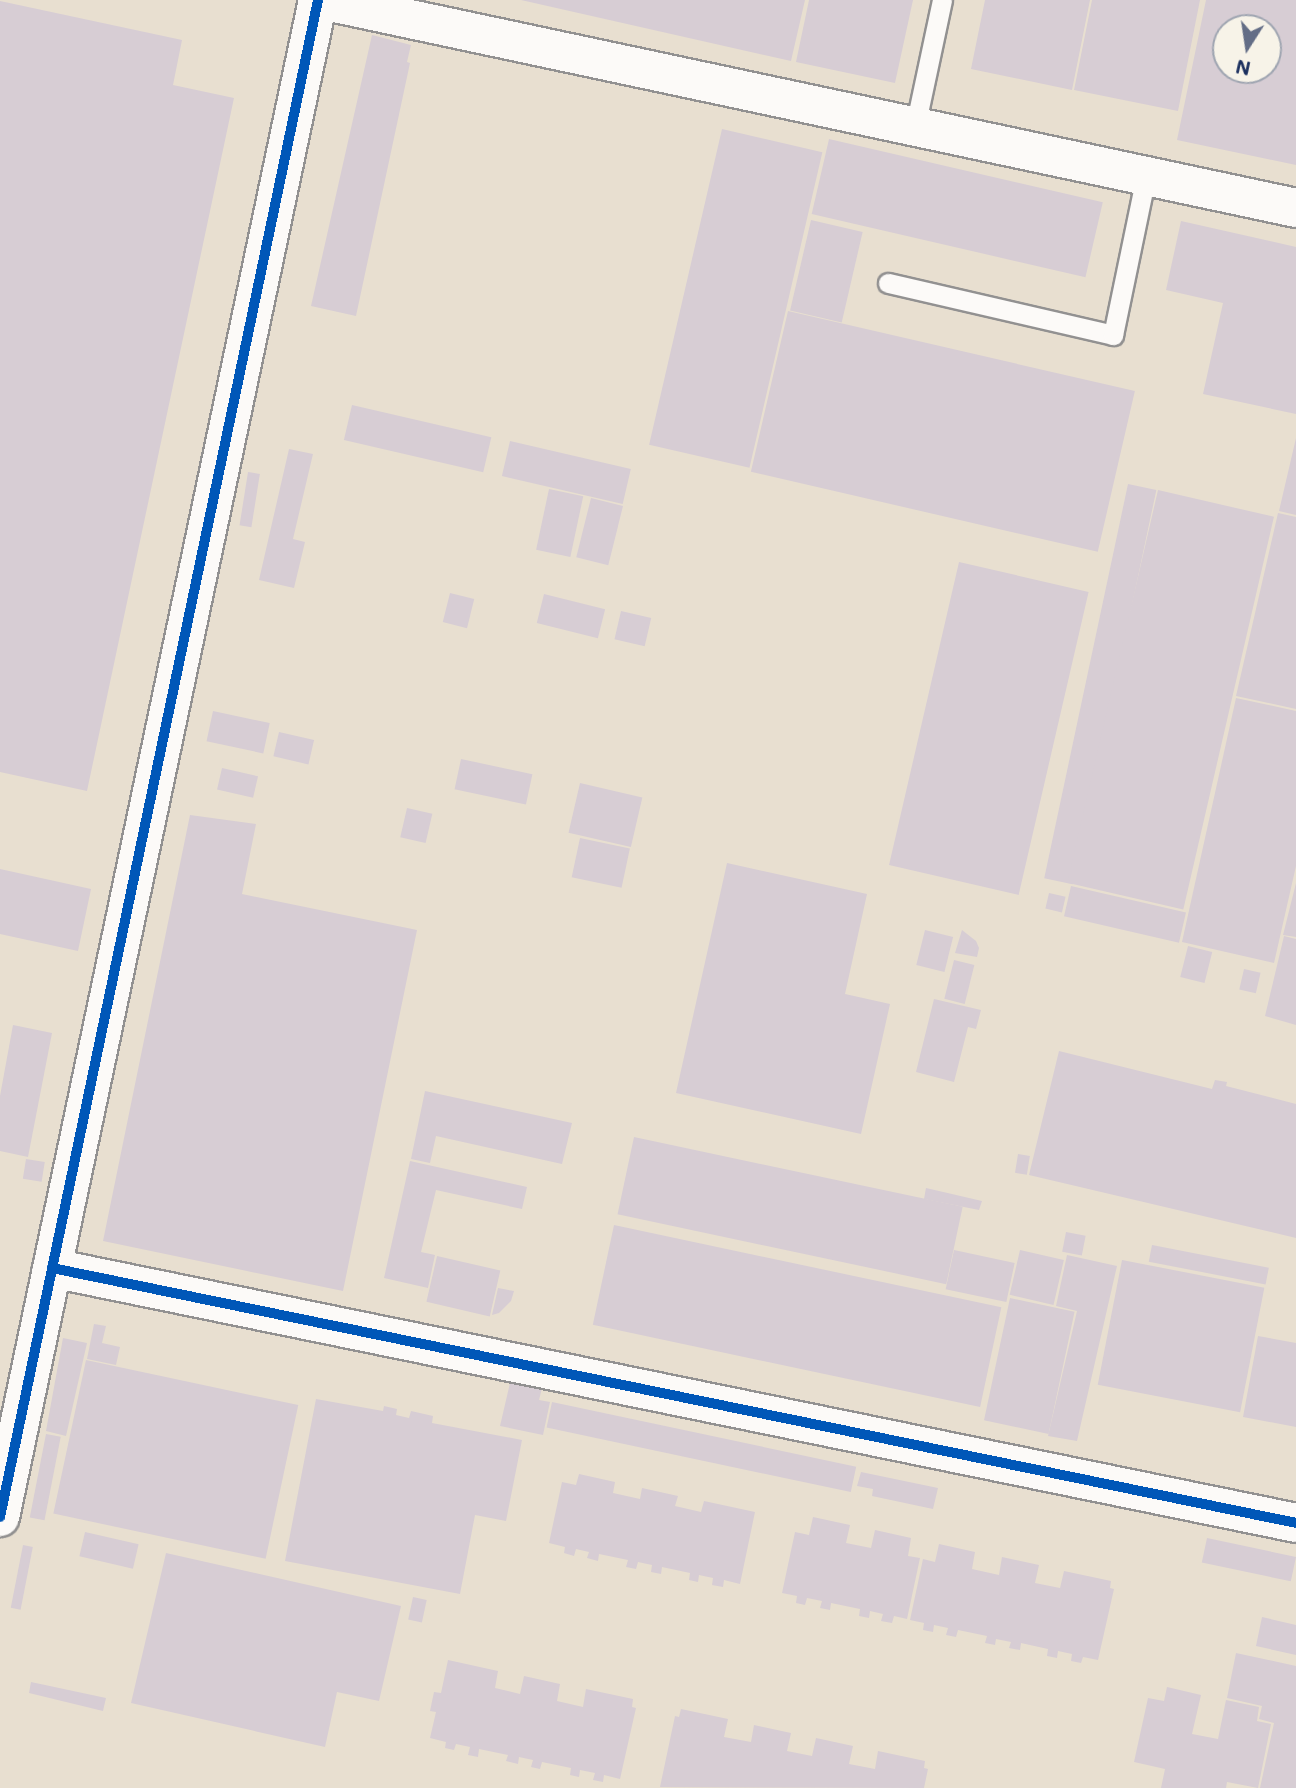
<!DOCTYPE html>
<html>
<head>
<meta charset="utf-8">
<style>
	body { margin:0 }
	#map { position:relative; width:1296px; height:1788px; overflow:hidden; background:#e8dfd0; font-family:Mali,sans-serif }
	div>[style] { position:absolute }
	.building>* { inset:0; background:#d7cdd4; transform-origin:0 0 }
	.roads { filter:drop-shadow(2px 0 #929191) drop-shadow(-2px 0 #929191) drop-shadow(0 2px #929191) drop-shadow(0 -2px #929191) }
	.lane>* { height:19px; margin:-9.5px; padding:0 9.5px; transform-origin:9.5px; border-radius:9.5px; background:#fcfaf8 }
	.street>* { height:38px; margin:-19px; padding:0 19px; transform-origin:19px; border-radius:19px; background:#fcfaf8 }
	.cycleway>* { height:10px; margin:-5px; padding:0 5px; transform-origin:5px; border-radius:5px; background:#0057b8 }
	span { translate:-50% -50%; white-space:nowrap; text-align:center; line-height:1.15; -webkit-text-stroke:5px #f7f3e8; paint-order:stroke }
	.north { position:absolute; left:1212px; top:14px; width:70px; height:70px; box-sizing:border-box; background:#f7f3e8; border:2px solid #9fa5b1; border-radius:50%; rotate:192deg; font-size:19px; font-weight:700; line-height:28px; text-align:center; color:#1b2f5e }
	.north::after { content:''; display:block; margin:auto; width:24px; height:32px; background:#636d86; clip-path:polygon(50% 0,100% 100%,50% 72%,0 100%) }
</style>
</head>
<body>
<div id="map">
	<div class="building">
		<i style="clip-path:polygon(521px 0,805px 0,791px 61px)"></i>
		<i style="clip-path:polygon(809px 0,913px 0,895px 83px,796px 62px)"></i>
		<i style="clip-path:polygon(985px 0,1090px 0,1072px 90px,971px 69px)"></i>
		<i style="clip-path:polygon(1092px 0,1200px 0,1178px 111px,1074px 90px)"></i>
		<i style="clip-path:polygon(evenodd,1206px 0,1296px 0,1296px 165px,1177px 140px,1206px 0,1226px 28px,1268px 28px,1268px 70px,1226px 70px,1226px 28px)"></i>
		<i style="clip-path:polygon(0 1px,182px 40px,173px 85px,234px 98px,87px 791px,0 772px)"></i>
		<i style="clip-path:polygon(372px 35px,411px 45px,407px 62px,410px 63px,356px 316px,311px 306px)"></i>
		<i style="left:722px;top:129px;width:103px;height:324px;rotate:13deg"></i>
		<i style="left:829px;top:139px;width:281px;height:77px;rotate:13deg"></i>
		<i style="left:811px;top:220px;width:53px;height:93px;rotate:13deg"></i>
		<i style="clip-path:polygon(1181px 221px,1296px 247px,1296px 414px,1203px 394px,1223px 303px,1166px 290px)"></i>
		<i style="left:788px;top:311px;width:356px;height:165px;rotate:13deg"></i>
		<i style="left:352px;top:405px;width:143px;height:36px;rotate:13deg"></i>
		<i style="clip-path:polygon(1296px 438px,1296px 515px,1279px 511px)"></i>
		<i style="left:510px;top:441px;width:124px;height:36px;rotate:13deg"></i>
		<i style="clip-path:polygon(289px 449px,313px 454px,293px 539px,305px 542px,294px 588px,259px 580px)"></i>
		<i style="left:248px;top:472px;width:12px;height:54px;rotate:9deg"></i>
		<i style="left:1128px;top:484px;width:29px;height:403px;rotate:12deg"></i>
		<i style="left:549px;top:489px;width:35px;height:62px;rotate:12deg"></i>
		<i style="left:1158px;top:490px;width:119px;height:403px;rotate:13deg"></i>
		<i style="left:591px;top:498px;width:33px;height:61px;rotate:14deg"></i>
		<i style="clip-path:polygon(1278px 513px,1296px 517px,1296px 709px,1236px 696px)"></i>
		<i style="left:959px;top:562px;width:133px;height:311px;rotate:13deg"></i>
		<i style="left:450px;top:593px;width:25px;height:30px;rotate:14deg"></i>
		<i style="left:544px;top:594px;width:63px;height:30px;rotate:14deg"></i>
		<i style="left:621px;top:611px;width:31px;height:29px;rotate:13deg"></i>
		<i style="clip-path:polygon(1236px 698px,1296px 711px,1296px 866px,1274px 963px,1182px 942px)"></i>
		<i style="left:213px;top:711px;width:58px;height:31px;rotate:12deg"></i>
		<i style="left:279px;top:732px;width:36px;height:25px;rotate:13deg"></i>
		<i style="left:461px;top:759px;width:73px;height:31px;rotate:12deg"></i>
		<i style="left:222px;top:768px;width:37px;height:22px;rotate:13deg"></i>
		<i style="left:580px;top:783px;width:64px;height:51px;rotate:13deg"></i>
		<i style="left:407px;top:808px;width:26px;height:30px;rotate:13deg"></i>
		<i style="clip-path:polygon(190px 815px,256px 824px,242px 894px,417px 930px,343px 1291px,103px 1241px)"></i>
		<i style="left:580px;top:838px;width:51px;height:40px;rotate:12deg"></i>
		<i style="clip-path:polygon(727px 863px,867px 894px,845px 994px,890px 1004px,861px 1134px,676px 1093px)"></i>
		<i style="clip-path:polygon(0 869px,91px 889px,78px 951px,0 934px)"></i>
		<i style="clip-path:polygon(1296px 883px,1296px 937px,1283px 935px)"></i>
		<i style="left:1071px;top:886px;width:118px;height:31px;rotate:13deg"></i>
		<i style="left:1049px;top:893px;width:17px;height:16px;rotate:13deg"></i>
		<i style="left:925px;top:930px;width:29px;height:36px;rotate:14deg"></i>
		<i style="clip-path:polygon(962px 930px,976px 941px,979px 948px,977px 957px,955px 953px)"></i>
		<i style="clip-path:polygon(1284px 936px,1296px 939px,1296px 1025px,1265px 1016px)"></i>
		<i style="left:1188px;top:946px;width:25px;height:32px;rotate:14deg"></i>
		<i style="left:954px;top:960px;width:21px;height:40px;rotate:14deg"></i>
		<i style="left:1244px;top:969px;width:17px;height:21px;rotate:13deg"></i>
		<i style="clip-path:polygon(934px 999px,981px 1010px,976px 1029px,968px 1027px,954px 1082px,916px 1072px)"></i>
		<i style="clip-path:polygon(13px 1025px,52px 1033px,28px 1157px,0 1151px,0 1096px)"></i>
		<i style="clip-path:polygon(1059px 1051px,1212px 1089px,1215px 1080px,1227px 1082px,1226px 1086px,1296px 1104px,1296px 1238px,1029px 1175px)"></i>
		<i style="clip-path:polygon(425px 1091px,572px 1123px,562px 1164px,436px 1136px,430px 1163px,411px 1159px)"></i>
		<i style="left:634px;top:1137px;width:336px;height:79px;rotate:12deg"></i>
		<i style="left:1018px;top:1154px;width:12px;height:19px;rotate:9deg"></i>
		<i style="left:26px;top:1159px;width:19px;height:20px;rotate:9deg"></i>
		<i style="clip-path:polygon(410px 1161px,527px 1187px,522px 1209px,436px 1190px,421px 1252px,435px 1255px,428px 1288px,384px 1278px)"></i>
		<i style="clip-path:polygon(926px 1188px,982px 1201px,979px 1210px,924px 1199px)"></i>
		<i style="left:614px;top:1225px;width:396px;height:102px;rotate:12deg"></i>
		<i style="left:1066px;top:1232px;width:20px;height:20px;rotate:11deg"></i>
		<i style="left:1152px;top:1245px;width:119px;height:17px;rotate:11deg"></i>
		<i style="left:954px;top:1250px;width:62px;height:40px;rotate:12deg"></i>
		<i style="left:1020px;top:1250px;width:45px;height:46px;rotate:13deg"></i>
		<i style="clip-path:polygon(1067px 1255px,1117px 1266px,1077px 1441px,1048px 1436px,1077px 1311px,1056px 1306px)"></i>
		<i style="left:437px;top:1256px;width:65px;height:47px;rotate:13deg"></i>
		<i style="left:1122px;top:1260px;width:145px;height:127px;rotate:11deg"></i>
		<i style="clip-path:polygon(498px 1288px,514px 1291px,511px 1301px,499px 1313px,492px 1315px)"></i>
		<i style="left:1010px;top:1298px;width:66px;height:125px;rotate:12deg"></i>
		<i style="clip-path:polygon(94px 1324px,106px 1326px,102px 1343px,120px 1347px,116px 1365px,87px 1359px)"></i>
		<i style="clip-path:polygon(1258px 1336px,1296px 1343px,1296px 1427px,1243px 1417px)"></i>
		<i style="clip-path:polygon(63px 1338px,87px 1343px,66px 1436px,46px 1431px)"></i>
		<i style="left:86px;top:1360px;width:217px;height:157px;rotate:12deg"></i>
		<i style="clip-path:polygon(510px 1383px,542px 1388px,539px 1400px,550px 1402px,543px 1435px,500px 1426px)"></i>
		<i style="clip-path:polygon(316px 1399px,383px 1411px,384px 1406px,397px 1409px,396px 1415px,409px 1418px,411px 1411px,433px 1416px,432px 1423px,522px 1440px,506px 1521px,475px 1515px,460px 1594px,285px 1561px)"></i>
		<i style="left:552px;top:1402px;width:311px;height:26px;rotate:12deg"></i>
		<i style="left:46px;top:1434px;width:15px;height:85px;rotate:11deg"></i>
		<i style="clip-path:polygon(861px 1472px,938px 1488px,933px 1509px,872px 1496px,873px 1489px,857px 1486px)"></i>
		<i style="clip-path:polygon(579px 1474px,615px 1482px,613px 1493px,640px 1499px,642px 1488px,678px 1496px,675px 1506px,701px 1512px,704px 1501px,755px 1512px,740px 1584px,724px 1580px,723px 1587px,712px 1585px,713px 1578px,699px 1575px,698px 1582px,689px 1580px,690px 1573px,662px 1567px,661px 1574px,651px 1572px,652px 1565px,638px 1562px,636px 1569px,626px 1567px,628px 1560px,599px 1554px,598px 1561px,587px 1558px,589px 1552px,576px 1549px,574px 1556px,564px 1553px,565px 1547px,549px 1543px,562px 1482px,576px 1485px)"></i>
		<i style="clip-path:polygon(813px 1517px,850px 1525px,846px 1543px,871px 1548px,875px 1530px,911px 1538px,908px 1556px,920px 1558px,907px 1619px,894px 1616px,892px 1623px,881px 1621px,883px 1614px,870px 1611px,869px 1618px,859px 1616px,860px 1609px,831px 1603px,830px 1610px,820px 1608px,822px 1601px,807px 1598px,805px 1605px,796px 1603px,797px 1596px,782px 1593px,795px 1532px,809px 1535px)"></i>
		<i style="left:85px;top:1532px;width:55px;height:25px;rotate:13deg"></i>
		<i style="left:1207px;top:1538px;width:91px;height:25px;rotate:12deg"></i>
		<i style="clip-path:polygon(939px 1544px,975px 1552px,972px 1569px,999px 1575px,1002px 1557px,1039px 1565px,1035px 1583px,1060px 1588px,1064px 1571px,1111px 1581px,1110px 1588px,1114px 1589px,1098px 1660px,1083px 1657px,1081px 1663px,1071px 1661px,1072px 1654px,1058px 1651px,1057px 1658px,1047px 1656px,1048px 1649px,1021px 1643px,1020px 1650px,1009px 1648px,1011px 1642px,996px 1639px,995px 1645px,985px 1643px,987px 1636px,958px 1630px,956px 1637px,946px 1635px,948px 1628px,934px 1625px,933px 1632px,923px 1630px,924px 1623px,910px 1620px,923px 1559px,935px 1562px)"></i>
		<i style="left:23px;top:1545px;width:10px;height:64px;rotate:11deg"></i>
		<i style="clip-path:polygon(166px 1553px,401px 1606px,379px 1701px,337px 1692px,325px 1747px,131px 1703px)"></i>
		<i style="left:413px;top:1597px;width:14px;height:23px;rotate:12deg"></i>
		<i style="clip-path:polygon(1262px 1617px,1296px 1625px,1296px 1655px,1256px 1646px)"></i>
		<i style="clip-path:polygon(1236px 1653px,1296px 1666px,1296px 1788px,1260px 1788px,1274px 1723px,1259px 1719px,1262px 1706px,1227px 1698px)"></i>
		<i style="clip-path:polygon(448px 1660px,498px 1671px,495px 1688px,520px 1694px,524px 1676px,560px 1684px,557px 1701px,583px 1707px,586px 1689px,633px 1699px,632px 1707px,636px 1708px,620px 1779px,604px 1775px,603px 1782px,593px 1780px,595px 1773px,580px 1770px,579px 1777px,570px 1775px,571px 1768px,542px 1762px,540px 1769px,531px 1767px,533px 1760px,519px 1757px,518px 1764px,506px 1761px,508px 1755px,479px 1749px,478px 1757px,468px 1755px,470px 1747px,456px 1744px,454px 1750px,445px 1748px,446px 1742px,430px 1738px,436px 1712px,430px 1711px,434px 1692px,441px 1693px)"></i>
		<i style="clip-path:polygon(31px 1682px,106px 1698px,103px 1711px,29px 1693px)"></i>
		<i style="clip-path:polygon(1167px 1687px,1201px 1695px,1192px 1734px,1218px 1739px,1226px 1700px,1259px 1707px,1257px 1721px,1271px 1724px,1258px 1788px,1227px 1782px,1226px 1788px,1161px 1788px,1165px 1769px,1134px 1762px,1148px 1698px,1164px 1701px)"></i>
		<i style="clip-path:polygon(681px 1709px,728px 1719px,724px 1737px,751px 1742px,754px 1725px,791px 1733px,787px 1751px,812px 1756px,816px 1738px,853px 1746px,849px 1764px,875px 1769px,878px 1751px,925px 1761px,924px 1768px,928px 1769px,924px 1788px,660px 1787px,675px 1716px,679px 1717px)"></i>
	</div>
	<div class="roads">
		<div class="lane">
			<i style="left:915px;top:127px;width:130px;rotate:-78deg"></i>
			<i style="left:888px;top:283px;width:231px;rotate:13deg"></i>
			<i style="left:1113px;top:335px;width:162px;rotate:-78.3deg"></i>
		</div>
		<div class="street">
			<i style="left:321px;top:0;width:997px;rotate:12.04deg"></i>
			<i style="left:52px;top:1268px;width:1270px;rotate:11.58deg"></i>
			<i style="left:0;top:1517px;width:1550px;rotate:-78.16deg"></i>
		</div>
	</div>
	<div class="cycleway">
		<i style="left:52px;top:1268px;width:1270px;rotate:11.58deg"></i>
		<i style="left:0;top:1517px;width:1550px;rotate:-78.16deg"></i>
	</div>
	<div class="north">N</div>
</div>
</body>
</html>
